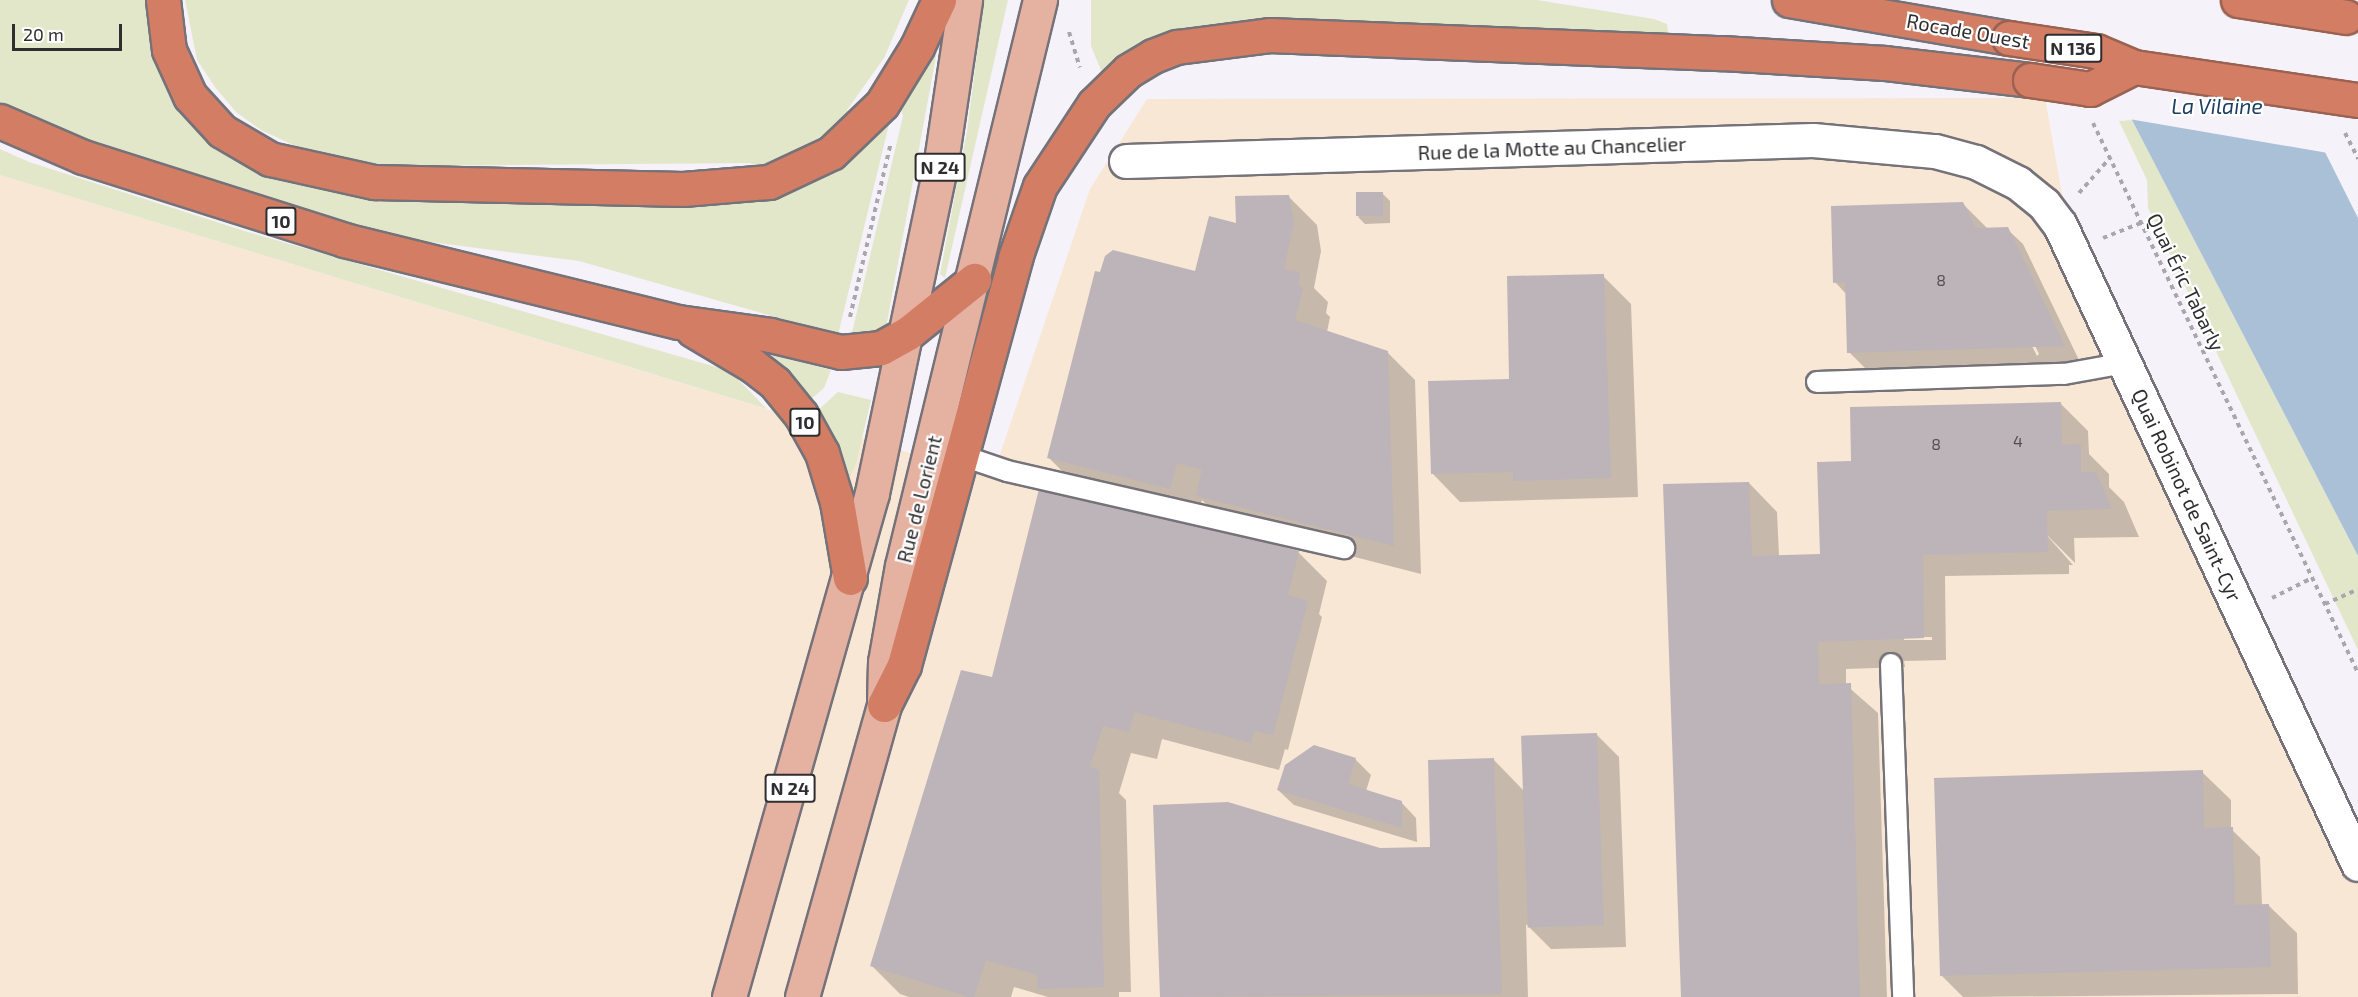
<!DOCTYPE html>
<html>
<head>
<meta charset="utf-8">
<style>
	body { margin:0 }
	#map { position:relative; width:2358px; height:997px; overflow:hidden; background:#f5f2fa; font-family:"Exo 2",sans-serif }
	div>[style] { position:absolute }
	.industrial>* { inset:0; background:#f8e7d5 }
	.green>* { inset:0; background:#e3e7ca }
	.water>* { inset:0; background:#aac0d7 }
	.pier>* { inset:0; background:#f5f2fa }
	.shadow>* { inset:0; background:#0003 }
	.building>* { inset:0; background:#bdb4b9; transform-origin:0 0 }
	.path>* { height:4px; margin-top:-2px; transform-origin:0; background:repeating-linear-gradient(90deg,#a9a6ad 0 4.5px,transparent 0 9px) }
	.roads { filter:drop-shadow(2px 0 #757279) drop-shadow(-2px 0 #757279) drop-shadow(0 2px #757279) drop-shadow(0 -2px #757279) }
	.lane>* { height:20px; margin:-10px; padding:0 10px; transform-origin:10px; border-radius:10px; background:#fff }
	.street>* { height:33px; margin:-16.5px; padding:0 16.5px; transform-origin:16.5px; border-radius:16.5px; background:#fff }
	.primary>* { height:33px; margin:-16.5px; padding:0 16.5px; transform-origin:16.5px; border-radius:16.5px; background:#e5b2a2 }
	.highway>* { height:33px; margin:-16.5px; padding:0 16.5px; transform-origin:16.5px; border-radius:16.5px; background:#d37e64 }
	.bridges { filter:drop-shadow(2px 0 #996252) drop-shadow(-2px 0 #996252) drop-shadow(0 2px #996252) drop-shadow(0 -2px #996252) }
	.highway-bridge>* { height:33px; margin:-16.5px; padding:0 16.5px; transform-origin:16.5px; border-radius:16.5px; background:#d37e64 }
	span { translate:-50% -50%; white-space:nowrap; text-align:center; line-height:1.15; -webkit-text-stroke:4.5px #fff; paint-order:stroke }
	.number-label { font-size:16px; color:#524f52 }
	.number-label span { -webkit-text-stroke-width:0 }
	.shield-label span { padding:2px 4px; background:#fff; border:2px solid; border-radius:4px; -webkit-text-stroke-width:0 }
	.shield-label { font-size:18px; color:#2e2d30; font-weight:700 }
	.street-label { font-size:20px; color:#2e2d30 }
	.water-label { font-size:21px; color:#1b3f60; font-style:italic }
	.scale { position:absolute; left:12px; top:24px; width:110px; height:27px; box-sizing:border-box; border:3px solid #2e2d30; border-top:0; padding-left:8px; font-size:18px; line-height:21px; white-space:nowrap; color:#2e2d30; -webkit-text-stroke:4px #fff; paint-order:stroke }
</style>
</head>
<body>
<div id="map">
	<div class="industrial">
		<i style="clip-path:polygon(2045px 98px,2072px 251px,2358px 864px,2358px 997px,0 997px,0 175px,992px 478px,1090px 189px,1147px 99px)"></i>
	</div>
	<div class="green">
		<i style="clip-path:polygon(0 0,148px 0,151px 42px,164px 78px,199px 130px,219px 149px,268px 174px,354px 195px,739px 201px,798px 188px,826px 175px,852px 157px,890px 120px,838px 335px,579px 261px,383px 236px,98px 146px,46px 125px,0 104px)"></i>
		<i style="clip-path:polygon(185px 0,909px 0,884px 58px,847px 110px,852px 118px,809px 152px,767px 171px,750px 163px,393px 166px,313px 154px,261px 130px,236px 112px,215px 87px,197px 60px)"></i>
		<i style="clip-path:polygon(984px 0,1008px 0,945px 278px,940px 274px,967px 131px)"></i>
		<i style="clip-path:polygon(1091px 0,1537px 0,1654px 19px,1667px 24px,1669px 40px,1382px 24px,1103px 75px,1091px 46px)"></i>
		<i style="clip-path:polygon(933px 48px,937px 51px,886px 328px,851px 337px,903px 116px,900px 107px)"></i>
		<i style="clip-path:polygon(2132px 120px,2358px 556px,2358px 650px,2148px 208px,2147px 180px,2119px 121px)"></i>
		<i style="clip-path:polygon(0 149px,29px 162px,248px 232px,730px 371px,767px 409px,0 175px)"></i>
		<i style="clip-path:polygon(773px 355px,831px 370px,824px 388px,808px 402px,770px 360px)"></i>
		<i style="clip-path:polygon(838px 392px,871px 400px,856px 464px,847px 484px,816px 412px)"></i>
	</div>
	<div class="water">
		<i style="clip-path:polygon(2084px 12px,2324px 150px,2358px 218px,2358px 556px,2132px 120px)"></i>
	</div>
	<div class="pier">
		<i style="clip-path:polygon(2076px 0,2261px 0,2328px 153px,2129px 119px)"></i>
	</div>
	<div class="shadow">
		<i style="clip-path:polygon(1382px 193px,1390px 201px,1390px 223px,1365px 224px,1358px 217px)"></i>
		<i style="clip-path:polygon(1289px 197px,1317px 225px,1321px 251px,1314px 288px,1328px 302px,1326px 313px,1330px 317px,1327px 332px,1387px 352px,1415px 380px,1421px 574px,1226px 524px,1202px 500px,1198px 517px,1077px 486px,1049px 458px,1238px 225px)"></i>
		<i style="clip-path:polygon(evenodd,1962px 203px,1988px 229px,2007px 229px,2023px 244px,2079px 360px,2055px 363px,2061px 376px,1877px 380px,1849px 352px,1847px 295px,1835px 282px,1962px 203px,1975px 230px,1978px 230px,2039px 354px,2037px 356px,1975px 230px)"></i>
		<i style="clip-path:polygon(1603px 276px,1631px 304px,1638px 497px,1460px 502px,1432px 473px)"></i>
		<i style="clip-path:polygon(evenodd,2060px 403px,2088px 431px,2089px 454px,2109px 474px,2109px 487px,2124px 502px,2139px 537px,2074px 538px,2075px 563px,2043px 531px,2073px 565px,2069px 565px,2069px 574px,1945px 576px,1946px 660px,1904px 661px,1905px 667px,1846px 669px,1846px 685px,1878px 713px,1887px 997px,1682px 997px,1749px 483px,1777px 512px,1779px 556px,1822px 556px,1853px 463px,2060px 403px,1904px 637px,1932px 637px,1932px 640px,1904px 640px,1904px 637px)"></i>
		<i style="clip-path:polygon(1041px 487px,1299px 553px,1327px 581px,1319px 614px,1322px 617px,1288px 750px,1285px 749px,1279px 770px,1162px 739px,1157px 759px,1131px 753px,1119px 793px,1126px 800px,1131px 992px,1119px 992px,1119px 997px,1048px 997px,1014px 987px,1011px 997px,909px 997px,900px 994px,872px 966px,993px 678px)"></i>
		<i style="clip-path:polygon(1597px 735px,1619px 757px,1626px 947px,1551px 949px,1526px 924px,1528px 997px,1162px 997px,1155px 806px,1380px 850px,1431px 849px,1493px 759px,1524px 791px)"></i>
		<i style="clip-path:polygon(1355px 759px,1371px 775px,1366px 791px,1401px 802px,1416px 818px,1417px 842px,1294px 805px,1278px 790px)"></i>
		<i style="clip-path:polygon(2202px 772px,2231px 800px,2231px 829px,2260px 857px,2262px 905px,2268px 905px,2297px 933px,2298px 994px,1963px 997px,1942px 976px)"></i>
	</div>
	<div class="building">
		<i style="left:1383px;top:192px;width:24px;height:27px;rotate:90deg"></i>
		<i style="clip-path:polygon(1289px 195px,1294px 222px,1284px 269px,1300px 272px,1298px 286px,1303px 288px,1295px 320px,1388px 351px,1394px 546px,1196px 496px,1202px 470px,1177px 463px,1170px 489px,1047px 458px,1095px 271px,1100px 272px,1105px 256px,1113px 250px,1195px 271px,1209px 216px,1236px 223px,1235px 196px)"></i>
		<i style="clip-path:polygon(1963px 202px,1976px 228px,2008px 227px,2065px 346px,1847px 353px,1845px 282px,1833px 283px,1831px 206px)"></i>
		<i style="clip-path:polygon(1604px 274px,1611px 478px,1513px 481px,1513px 472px,1431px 474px,1428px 381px,1509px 379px,1507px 276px)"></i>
		<i style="clip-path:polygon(2061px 402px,2062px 445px,2081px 444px,2081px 472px,2096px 472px,2112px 509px,2047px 511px,2048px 552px,1923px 555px,1924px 638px,1818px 642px,1819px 684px,1851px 683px,1860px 997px,1681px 997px,1663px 484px,1749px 482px,1752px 556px,1820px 554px,1817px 462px,1851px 461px,1850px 407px)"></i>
		<i style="clip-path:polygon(1040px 485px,1299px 551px,1288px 595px,1308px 601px,1273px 735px,1254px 731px,1251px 743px,1134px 712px,1129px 732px,1103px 726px,1090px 767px,1099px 770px,1104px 987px,1038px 989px,1037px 975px,986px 960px,974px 997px,969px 997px,870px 966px,961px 670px,992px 677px)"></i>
		<i style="left:1597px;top:733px;width:192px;height:76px;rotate:88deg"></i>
		<i style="clip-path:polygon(1314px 745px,1356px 758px,1348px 784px,1402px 801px,1402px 828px,1277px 790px,1285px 765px)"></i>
		<i style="clip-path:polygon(1494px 758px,1502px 994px,1160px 997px,1153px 805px,1228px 802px,1380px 848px,1430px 847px,1428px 760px)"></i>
		<i style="clip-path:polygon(2203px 770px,2204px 828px,2233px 827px,2235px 905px,2269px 904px,2271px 967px,1940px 976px,1934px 778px)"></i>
	</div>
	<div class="path">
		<i style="left:1069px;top:32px;width:37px;rotate:73deg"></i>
		<i style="left:2093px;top:123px;width:611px;rotate:64.27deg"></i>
		<i style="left:2345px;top:133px;width:29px;rotate:63deg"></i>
		<i style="left:2079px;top:193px;width:47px;rotate:-48.5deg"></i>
		<i style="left:2103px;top:238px;width:41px;rotate:-21.5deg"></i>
		<i style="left:850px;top:317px;width:176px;rotate:-76.8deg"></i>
		<i style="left:2272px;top:598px;width:45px;rotate:-26.6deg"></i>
		<i style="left:2325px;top:604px;width:36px;rotate:-24deg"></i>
	</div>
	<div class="roads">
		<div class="lane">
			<i style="left:1817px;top:382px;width:247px;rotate:-1.9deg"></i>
			<i style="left:2064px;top:374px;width:62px;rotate:-10.2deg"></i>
			<i style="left:963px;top:456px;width:46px;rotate:18.8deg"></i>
			<i style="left:1007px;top:471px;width:346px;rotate:12.9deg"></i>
			<i style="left:1891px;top:664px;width:333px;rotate:87.9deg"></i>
		</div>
		<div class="street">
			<i style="left:1126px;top:161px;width:687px;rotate:-1.75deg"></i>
			<i style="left:1813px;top:140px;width:122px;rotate:5.2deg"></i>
			<i style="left:1935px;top:151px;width:42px;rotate:15deg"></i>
			<i style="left:1976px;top:162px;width:47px;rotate:26.6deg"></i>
			<i style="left:2018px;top:183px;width:33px;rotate:39deg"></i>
			<i style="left:2044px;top:204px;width:26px;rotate:53deg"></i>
			<i style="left:2060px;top:225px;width:705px;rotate:65deg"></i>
		</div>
		<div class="primary">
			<i style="left:729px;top:997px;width:524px;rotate:-74.16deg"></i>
			<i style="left:872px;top:493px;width:332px;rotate:-78.2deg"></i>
			<i style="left:940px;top:168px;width:170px;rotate:-81.5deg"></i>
			<i style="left:802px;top:997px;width:303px;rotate:-74.3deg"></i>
			<i style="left:884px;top:705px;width:43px;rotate:-88.7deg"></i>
			<i style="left:885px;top:662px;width:97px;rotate:-80deg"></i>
			<i style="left:902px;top:566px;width:583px;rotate:-76.3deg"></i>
		</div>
		<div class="highway">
			<i style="left:163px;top:0;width:50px;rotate:83.2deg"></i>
			<i style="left:169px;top:50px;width:51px;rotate:65.5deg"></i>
			<i style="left:190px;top:96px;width:47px;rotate:47.6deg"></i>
			<i style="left:222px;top:131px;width:56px;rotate:30.3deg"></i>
			<i style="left:270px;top:159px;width:107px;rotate:12.5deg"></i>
			<i style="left:374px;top:182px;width:309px;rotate:1.3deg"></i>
			<i style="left:683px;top:189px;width:86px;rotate:-4.7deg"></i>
			<i style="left:769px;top:182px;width:68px;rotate:-25.1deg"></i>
			<i style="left:831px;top:153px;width:71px;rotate:-43.9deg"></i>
			<i style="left:882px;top:104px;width:67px;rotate:-58.4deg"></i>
			<i style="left:917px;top:47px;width:52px;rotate:-64.9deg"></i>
			<i style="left:1789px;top:0;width:223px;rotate:9.8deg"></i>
			<i style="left:0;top:121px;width:90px;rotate:23.4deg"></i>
			<i style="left:83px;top:157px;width:274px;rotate:17.6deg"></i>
			<i style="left:344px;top:240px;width:344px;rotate:13.8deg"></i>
			<i style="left:678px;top:322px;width:93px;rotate:8deg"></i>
			<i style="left:770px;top:335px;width:73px;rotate:13.5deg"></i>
			<i style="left:841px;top:352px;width:40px;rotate:-5.7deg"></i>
			<i style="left:881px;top:348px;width:31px;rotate:-29deg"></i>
			<i style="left:908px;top:333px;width:85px;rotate:-38.8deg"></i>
			<i style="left:693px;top:330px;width:69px;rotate:30.7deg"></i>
			<i style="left:752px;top:365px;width:29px;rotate:38deg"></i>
			<i style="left:775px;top:383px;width:41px;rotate:50.9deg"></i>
			<i style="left:801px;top:415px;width:43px;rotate:61.1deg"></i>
			<i style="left:822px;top:453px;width:51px;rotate:73deg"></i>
			<i style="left:837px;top:502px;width:77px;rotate:80.3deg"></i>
			<i style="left:884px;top:705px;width:45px;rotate:-63.4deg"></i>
			<i style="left:904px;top:665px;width:422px;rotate:-74.7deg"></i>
			<i style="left:1015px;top:258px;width:76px;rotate:-70.9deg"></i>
			<i style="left:1040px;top:186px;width:98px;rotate:-56.6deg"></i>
			<i style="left:1094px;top:104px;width:47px;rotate:-44.1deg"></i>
			<i style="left:1128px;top:71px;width:29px;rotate:-31deg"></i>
			<i style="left:1153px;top:56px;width:26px;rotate:-21deg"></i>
			<i style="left:1177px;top:47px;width:93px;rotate:-7.4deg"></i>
			<i style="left:1269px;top:35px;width:453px;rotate:2.3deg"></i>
			<i style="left:1722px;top:53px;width:163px;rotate:3.5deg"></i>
			<i style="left:1885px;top:63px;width:146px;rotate:6.7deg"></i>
		</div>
	</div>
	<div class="bridges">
		<div class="highway-bridge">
			<i style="left:2238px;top:0;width:109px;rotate:8.9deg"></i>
			<i style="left:2009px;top:38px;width:88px;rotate:8.5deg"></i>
			<i style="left:2096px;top:51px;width:41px;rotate:22.8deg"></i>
			<i style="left:2134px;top:67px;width:226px;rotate:8.4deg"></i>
			<i style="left:2030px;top:80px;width:61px;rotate:8.5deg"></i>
			<i style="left:2090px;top:89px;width:49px;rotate:-26.6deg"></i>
		</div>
	</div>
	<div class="number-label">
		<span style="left:1941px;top:280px">8</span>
		<span style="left:2018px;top:441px">4</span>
		<span style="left:1936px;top:444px">8</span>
	</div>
	<div class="shield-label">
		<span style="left:2073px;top:48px">N 136</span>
		<span style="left:940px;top:167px">N 24</span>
		<span style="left:281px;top:221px">10</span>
		<span style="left:805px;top:422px">10</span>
		<span style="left:790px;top:788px">N 24</span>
	</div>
	<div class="street-label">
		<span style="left:1968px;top:31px;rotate:10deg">Rocade Ouest</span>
		<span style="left:1552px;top:148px;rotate:-2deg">Rue de la Motte au Chancelier</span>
		<span style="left:2186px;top:282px;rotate:64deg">Quai Éric Tabarly</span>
		<span style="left:2187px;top:495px;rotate:65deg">Quai Robinot de Saint-Cyr</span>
		<span style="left:919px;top:499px;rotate:-76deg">Rue de Lorient</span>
	</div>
	<div class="water-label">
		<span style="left:2217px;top:106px">La Vilaine</span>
	</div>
	<div class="scale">20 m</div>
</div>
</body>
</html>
